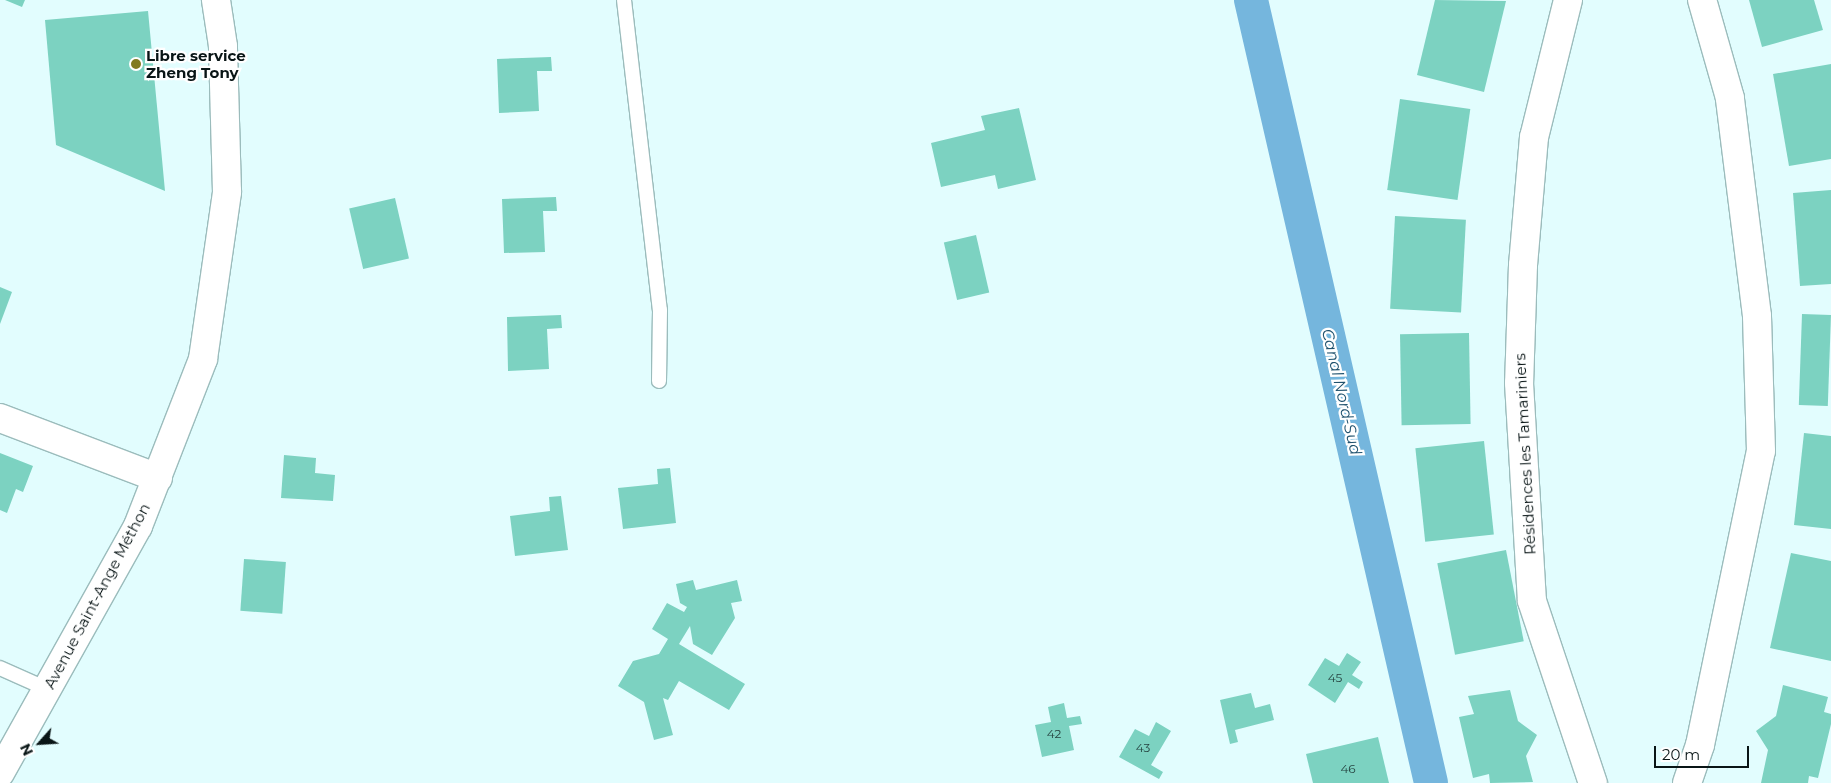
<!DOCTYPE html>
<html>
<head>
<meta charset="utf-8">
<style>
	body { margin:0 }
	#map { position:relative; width:1831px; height:783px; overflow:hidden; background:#e2fdfe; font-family:Montserrat,sans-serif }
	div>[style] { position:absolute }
	.canal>* { height:34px; margin:-17px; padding:0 17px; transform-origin:17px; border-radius:17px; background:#75b6dd }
	.building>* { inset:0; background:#7cd2c1; transform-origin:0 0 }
	.roads { filter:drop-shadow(1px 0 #9bbcbc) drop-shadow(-1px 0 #9bbcbc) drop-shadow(0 1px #9bbcbc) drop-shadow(0 -1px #9bbcbc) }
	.lane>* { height:14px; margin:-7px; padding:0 7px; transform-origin:7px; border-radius:7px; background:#fff }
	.street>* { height:28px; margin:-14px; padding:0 14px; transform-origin:14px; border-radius:14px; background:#fff }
	.dots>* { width:14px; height:14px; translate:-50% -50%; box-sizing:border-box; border:2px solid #fff; border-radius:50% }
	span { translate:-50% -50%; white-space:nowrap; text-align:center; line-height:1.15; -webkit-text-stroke:4.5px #fff; paint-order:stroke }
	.number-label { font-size:12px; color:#264441 }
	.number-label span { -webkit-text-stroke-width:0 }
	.poi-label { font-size:15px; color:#091516; font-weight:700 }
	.left { translate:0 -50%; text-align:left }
	.street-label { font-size:15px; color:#091516 }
	.water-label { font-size:16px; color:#20526e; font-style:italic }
	.north { position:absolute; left:15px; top:718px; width:50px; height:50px; -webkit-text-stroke:4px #fff; paint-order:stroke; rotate:244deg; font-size:14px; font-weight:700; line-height:20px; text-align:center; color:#091516 }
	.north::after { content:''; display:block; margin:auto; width:18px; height:22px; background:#091516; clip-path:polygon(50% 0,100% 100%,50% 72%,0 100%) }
	.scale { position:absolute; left:1654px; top:746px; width:95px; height:22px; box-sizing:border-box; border:2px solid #091516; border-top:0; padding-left:6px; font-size:15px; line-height:18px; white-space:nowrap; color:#091516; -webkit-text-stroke:4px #fff; paint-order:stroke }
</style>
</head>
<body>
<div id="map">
	<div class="canal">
		<i style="left:1251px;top:0;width:803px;rotate:77.05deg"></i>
	</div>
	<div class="building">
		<i style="clip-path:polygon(5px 0,25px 0,22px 7px)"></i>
		<i style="clip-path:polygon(1435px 0,1506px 1px,1484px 92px,1417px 75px)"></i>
		<i style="clip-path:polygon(1749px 0,1814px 0,1823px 30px,1762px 47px)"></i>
		<i style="clip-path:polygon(148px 11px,165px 191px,56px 145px,45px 20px)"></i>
		<i style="clip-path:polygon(551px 57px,552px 71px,537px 71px,539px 111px,499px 113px,497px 59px)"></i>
		<i style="clip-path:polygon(1831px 64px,1831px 159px,1789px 166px,1773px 74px)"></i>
		<i style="left:1400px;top:99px;width:71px;height:92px;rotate:8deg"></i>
		<i style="clip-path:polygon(1019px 108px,1036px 180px,998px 189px,995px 175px,941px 187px,931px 143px,985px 130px,981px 116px)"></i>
		<i style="clip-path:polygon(1831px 190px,1831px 284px,1800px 286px,1793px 193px)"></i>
		<i style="clip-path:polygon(556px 197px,557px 211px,543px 211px,545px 252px,504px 253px,502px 199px)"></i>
		<i style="left:395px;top:198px;width:62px;height:47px;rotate:77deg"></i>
		<i style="left:1395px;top:216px;width:71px;height:93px;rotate:3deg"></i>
		<i style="left:976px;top:235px;width:59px;height:33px;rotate:77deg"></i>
		<i style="clip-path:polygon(0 287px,12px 292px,0 324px)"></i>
		<i style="left:1802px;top:314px;width:29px;height:91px;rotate:2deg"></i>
		<i style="clip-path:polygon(561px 315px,562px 328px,547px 329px,549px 369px,508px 371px,507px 317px)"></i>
		<i style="left:1469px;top:333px;width:91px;height:69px;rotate:89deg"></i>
		<i style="clip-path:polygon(1804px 433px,1831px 436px,1831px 529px,1794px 525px)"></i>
		<i style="left:1484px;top:441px;width:94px;height:69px;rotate:84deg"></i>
		<i style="clip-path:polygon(0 453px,33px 466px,23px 492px,16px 489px,7px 513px,0 510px)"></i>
		<i style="clip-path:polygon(284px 455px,316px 458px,315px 473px,335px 475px,333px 501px,281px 498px)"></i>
		<i style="clip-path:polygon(670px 468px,676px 523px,623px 529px,618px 488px,658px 484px,657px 469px)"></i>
		<i style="clip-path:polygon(561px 496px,568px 550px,515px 556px,510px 516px,550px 511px,549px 497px)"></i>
		<i style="left:1506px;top:550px;width:93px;height:70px;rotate:79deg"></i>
		<i style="clip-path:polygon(1791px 553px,1831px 561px,1831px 661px,1770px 648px)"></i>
		<i style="left:244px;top:559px;width:42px;height:52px;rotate:4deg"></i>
		<i style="clip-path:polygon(693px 580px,696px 590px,737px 580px,742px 601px,731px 603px,735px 618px,712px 655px,693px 644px,690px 626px,679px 644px,745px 684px,729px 710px,679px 681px,668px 700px,663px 698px,673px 735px,654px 740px,644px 702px,618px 686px,633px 661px,659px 654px,668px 639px,652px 629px,667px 603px,684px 612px,687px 607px,680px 603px,676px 584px)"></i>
		<i style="clip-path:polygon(1347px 653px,1361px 662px,1352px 675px,1363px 682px,1359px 689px,1348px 682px,1335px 703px,1308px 685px,1325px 658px,1339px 666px)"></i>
		<i style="clip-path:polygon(1783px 685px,1828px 697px,1824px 712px,1831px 714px,1831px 724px,1818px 778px,1809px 776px,1808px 783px,1761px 783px,1768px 750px,1756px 731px,1776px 716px)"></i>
		<i style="clip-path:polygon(1510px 690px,1518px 721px,1537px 735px,1526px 756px,1533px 782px,1490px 783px,1489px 774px,1473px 778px,1459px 717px,1474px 714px,1468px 696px)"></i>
		<i style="clip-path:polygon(1251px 693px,1255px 708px,1270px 704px,1274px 720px,1235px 730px,1238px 742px,1230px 744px,1220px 700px)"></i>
		<i style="clip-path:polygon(1064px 703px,1067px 718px,1080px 716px,1082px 724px,1069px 726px,1074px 750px,1042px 757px,1035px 725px,1051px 722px,1048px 707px)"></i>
		<i style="clip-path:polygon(1156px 722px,1171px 731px,1151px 765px,1163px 772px,1159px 779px,1119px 757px,1135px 729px,1149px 736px)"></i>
		<i style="clip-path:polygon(1378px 737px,1389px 783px,1313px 783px,1306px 754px)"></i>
	</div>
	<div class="roads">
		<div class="lane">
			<i style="left:624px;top:0;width:312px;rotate:83.4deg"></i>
			<i style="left:660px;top:310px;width:71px;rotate:90.8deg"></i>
			<i style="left:0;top:668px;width:51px;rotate:24.1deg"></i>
		</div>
		<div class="street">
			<i style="left:1568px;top:0;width:141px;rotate:103.9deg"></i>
			<i style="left:1534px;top:137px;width:128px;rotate:94.9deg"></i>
			<i style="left:1523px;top:265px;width:118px;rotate:91.9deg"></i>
			<i style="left:1519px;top:383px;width:218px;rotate:86.6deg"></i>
			<i style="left:1532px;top:601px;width:192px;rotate:71.5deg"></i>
			<i style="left:0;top:418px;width:169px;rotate:20.8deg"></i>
			<i style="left:0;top:773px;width:283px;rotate:-60.8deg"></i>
			<i style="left:138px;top:526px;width:179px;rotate:-68.7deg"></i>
			<i style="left:203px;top:359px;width:169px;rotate:-81.8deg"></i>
			<i style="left:227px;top:192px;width:146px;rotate:-91.6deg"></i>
			<i style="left:223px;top:46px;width:47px;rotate:-98.7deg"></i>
			<i style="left:1687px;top:783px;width:40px;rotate:-71.1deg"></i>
			<i style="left:1700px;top:745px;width:300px;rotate:-78.3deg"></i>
			<i style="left:1761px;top:451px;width:135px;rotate:-91.7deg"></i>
			<i style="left:1757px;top:316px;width:220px;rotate:-97.1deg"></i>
			<i style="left:1730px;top:98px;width:102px;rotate:-105.9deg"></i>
		</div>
	</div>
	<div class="dots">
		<i style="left:136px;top:64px;background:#827a20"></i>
	</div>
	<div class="number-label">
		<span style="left:1335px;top:678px">45</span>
		<span style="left:1054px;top:734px">42</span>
		<span style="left:1143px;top:748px">43</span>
		<span style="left:1348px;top:769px">46</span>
	</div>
	<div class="poi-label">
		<span class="left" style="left:146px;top:64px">Libre service<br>Zheng Tony</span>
	</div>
	<div class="street-label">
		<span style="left:1525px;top:454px;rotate:-93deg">Résidences les Tamariniers</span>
		<span style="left:97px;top:596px;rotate:-62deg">Avenue Saint-Ange Méthon</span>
	</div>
	<div class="water-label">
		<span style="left:1341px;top:392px;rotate:77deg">Canal Nord-Sud</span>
	</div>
	<div class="north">N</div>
	<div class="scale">20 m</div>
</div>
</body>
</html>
